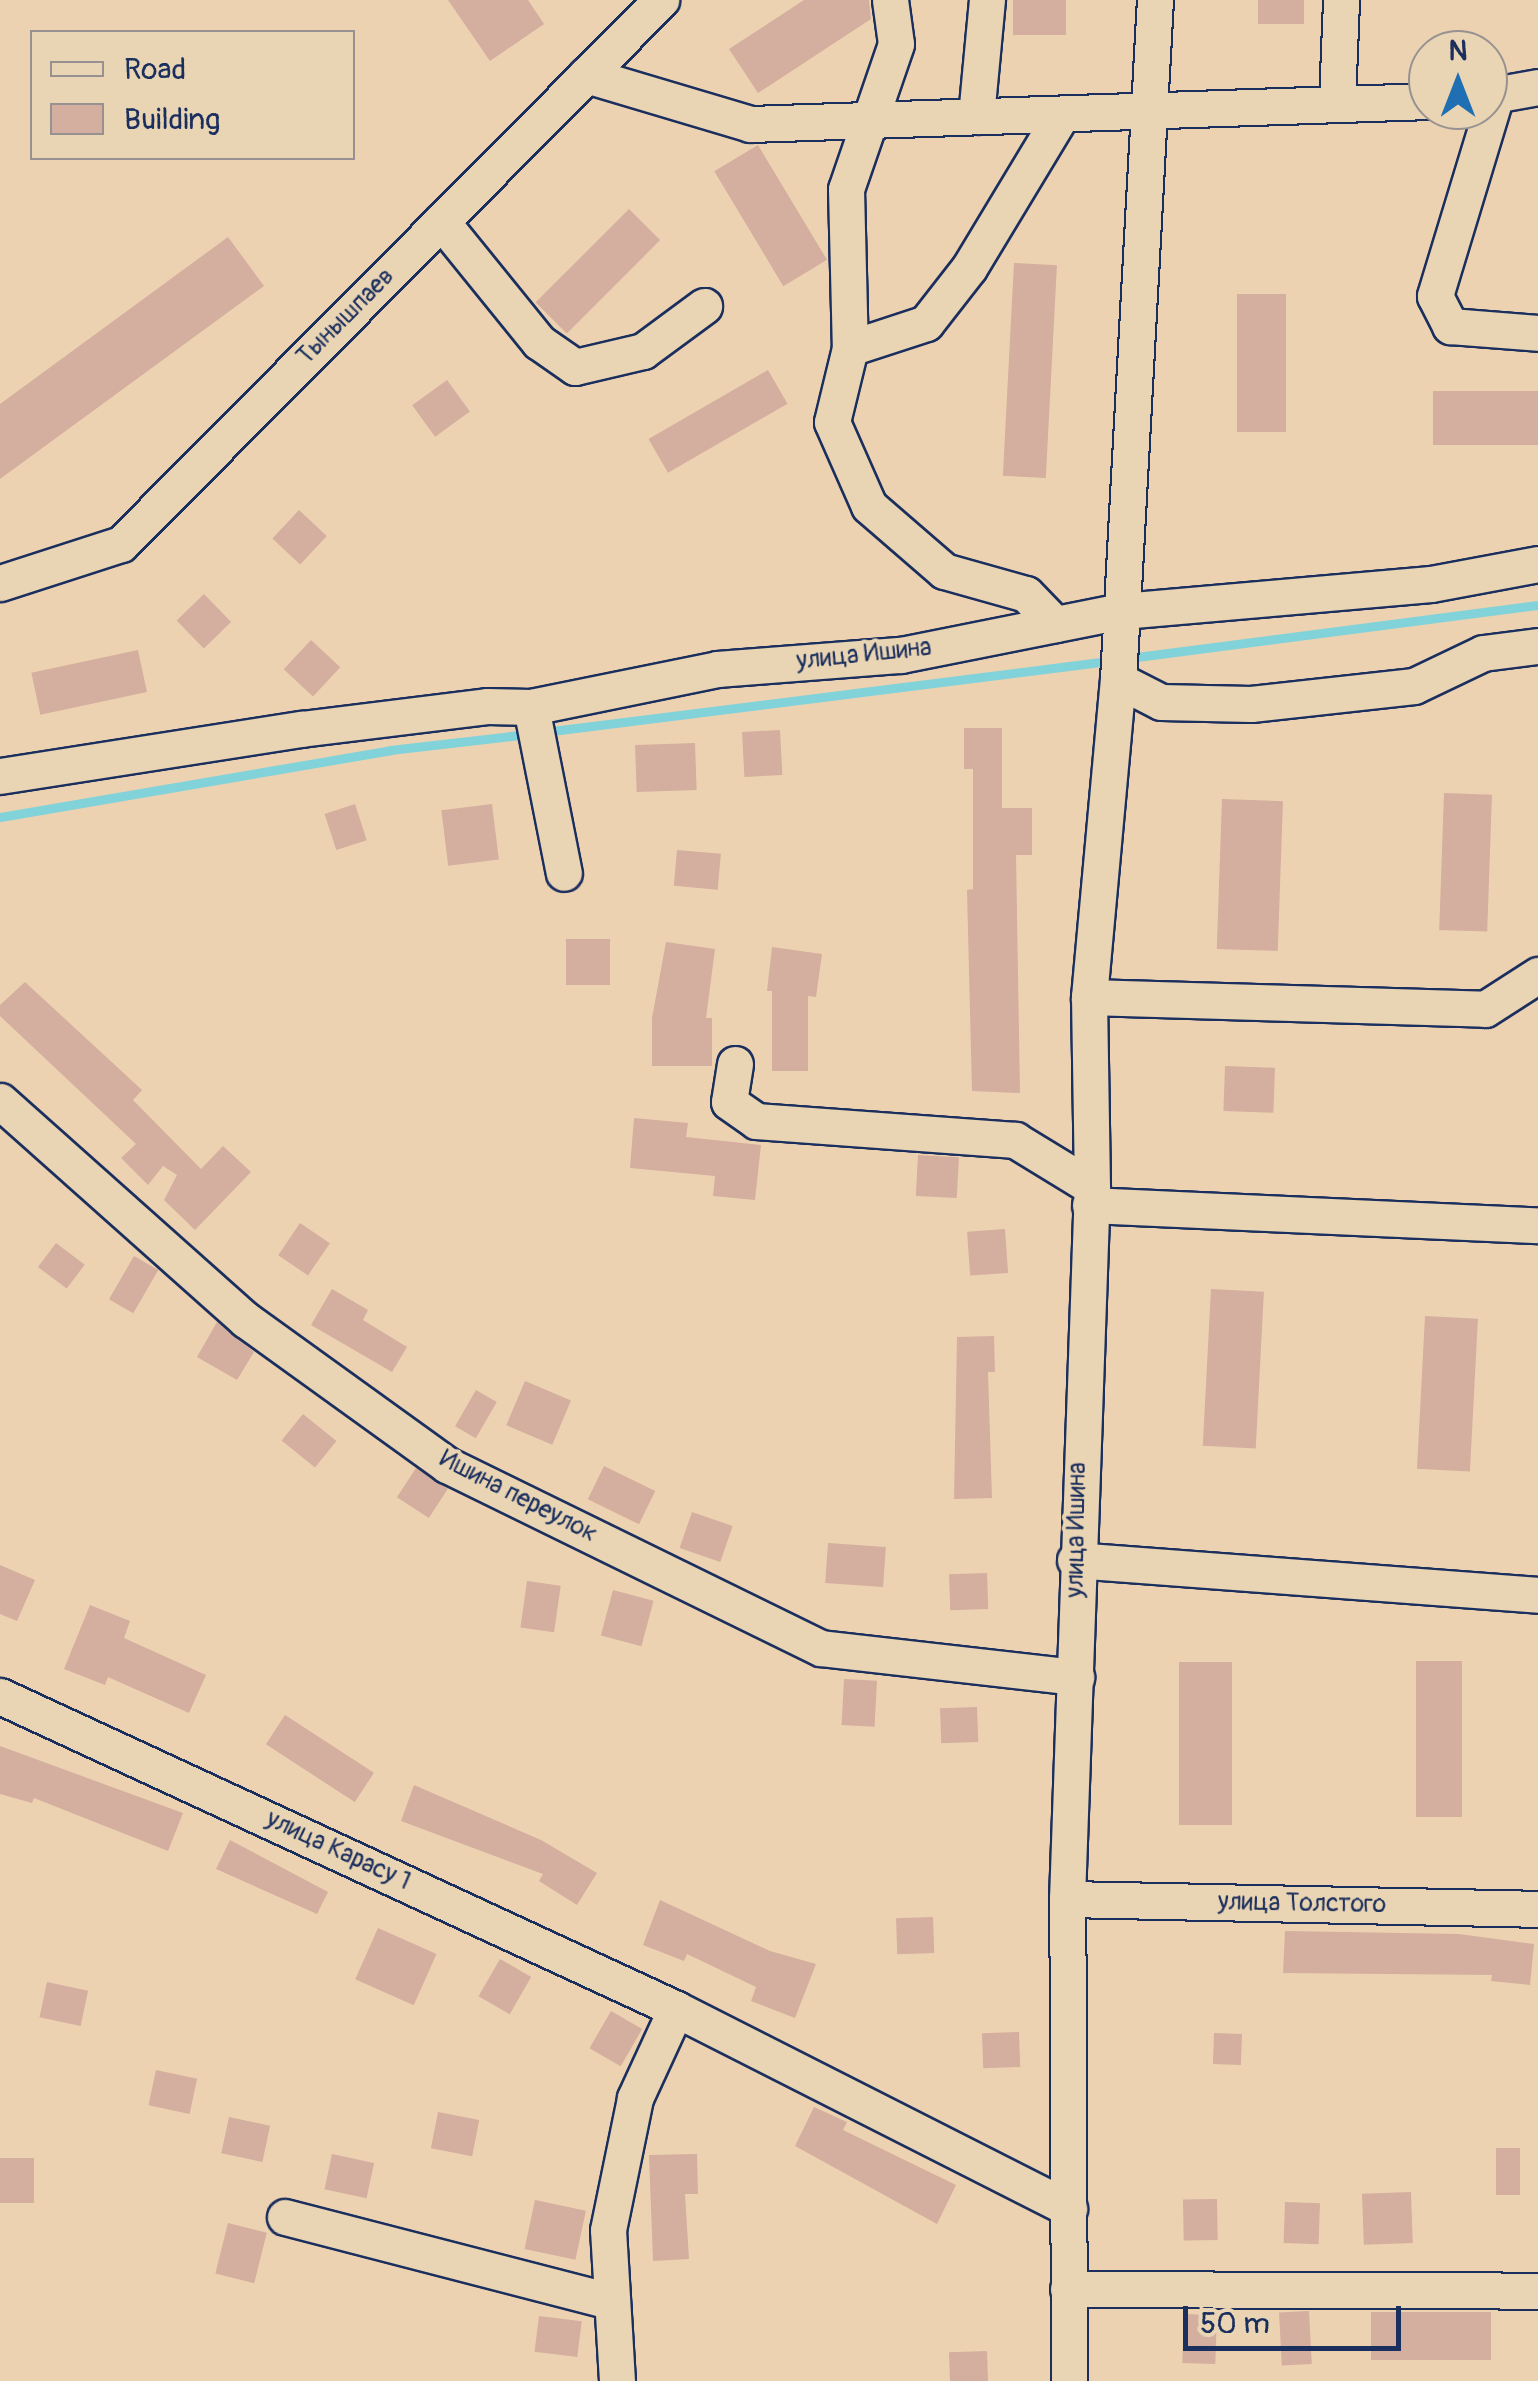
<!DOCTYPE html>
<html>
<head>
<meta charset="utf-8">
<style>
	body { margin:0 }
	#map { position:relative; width:1538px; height:2381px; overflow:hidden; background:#edd2b2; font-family:Pangolin,sans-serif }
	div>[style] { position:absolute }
	.stream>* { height:9px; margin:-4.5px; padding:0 4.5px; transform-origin:4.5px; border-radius:4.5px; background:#81d3d9 }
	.building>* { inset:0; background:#d4ae9e; transform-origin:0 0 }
	.roads { filter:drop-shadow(2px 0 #1b2f5e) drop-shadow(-2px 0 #1b2f5e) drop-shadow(0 2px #1b2f5e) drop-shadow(0 -2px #1b2f5e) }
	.minor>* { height:35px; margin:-17.5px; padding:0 17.5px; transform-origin:17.5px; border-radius:17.5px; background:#e9d4b3 }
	span { translate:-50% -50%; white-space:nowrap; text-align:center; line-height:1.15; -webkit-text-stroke:8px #e9d4b3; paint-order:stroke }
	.street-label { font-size:25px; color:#1b2f5e }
	.legend { position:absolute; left:30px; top:30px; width:325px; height:130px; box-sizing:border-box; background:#e9d4b3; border:2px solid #979291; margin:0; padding:12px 18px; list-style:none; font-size:30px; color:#1b2f5e }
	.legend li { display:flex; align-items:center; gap:20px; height:50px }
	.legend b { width:50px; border:2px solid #979291 }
	.north { position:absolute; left:1408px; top:30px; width:100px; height:100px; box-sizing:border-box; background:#e9d4b3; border:2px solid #979291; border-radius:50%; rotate:0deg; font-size:28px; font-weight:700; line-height:40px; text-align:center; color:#1b2f5e }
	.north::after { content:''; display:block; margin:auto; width:35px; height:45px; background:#1f6fb2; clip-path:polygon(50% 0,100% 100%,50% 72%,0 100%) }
	.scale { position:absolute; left:1183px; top:2306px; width:218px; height:45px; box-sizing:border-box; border:5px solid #1b2f5e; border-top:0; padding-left:12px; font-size:30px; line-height:35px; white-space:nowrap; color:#1b2f5e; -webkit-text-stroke:8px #e9d4b3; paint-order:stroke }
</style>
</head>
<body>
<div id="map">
	<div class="stream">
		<i style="left:1129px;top:658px;width:412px;rotate:-7.4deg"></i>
		<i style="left:544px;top:732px;width:569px;rotate:-7.16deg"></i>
		<i style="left:0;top:817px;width:396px;rotate:-9.7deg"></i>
		<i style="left:390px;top:750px;width:139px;rotate:-6.6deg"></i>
	</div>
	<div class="building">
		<i style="clip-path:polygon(448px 0,528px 0,544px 24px,490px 61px)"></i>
		<i style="clip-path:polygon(804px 0,869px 0,871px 19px,758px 93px,729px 49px)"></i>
		<i style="left:1013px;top:0;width:53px;height:35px"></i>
		<i style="left:1258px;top:0;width:46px;height:24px"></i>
		<i style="left:758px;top:145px;width:134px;height:51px;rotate:59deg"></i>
		<i style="left:629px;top:209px;width:44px;height:132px;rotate:45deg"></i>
		<i style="clip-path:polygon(228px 237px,264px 286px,0 479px,0 404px)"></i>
		<i style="left:1014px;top:263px;width:43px;height:213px;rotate:3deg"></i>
		<i style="left:1237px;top:294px;width:49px;height:138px"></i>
		<i style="left:768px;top:370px;width:39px;height:138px;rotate:60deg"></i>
		<i style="left:447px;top:380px;width:39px;height:43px;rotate:54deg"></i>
		<i style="left:1538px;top:391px;width:54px;height:105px;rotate:90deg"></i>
		<i style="left:299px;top:510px;width:38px;height:39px;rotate:43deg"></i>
		<i style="left:204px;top:594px;width:39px;height:38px;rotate:46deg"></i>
		<i style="left:311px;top:640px;width:40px;height:40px;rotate:43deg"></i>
		<i style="left:138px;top:650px;width:43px;height:109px;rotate:78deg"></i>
		<i style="clip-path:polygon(964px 728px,1002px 728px,1002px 808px,1032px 808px,1032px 855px,1016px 855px,1020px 1093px,972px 1091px,967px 890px,973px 889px,973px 769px,964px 769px)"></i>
		<i style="left:780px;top:730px;width:45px;height:38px;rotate:87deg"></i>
		<i style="left:695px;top:743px;width:47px;height:60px;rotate:88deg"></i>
		<i style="left:1444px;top:793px;width:48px;height:137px;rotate:2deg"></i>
		<i style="left:1222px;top:799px;width:61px;height:150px;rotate:2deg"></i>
		<i style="left:355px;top:804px;width:38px;height:32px;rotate:72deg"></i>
		<i style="left:492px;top:804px;width:56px;height:51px;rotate:83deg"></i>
		<i style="left:677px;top:850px;width:44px;height:36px;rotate:5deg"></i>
		<i style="left:566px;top:939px;width:44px;height:46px"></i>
		<i style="clip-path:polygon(666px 942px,715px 949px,706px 1018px,712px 1018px,712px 1066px,652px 1066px,652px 1018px)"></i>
		<i style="clip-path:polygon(772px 947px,822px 954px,816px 997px,808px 996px,808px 1071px,772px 1071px,772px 991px,767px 991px)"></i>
		<i style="clip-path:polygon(25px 982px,142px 1090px,133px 1100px,201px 1169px,223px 1146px,251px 1172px,195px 1230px,164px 1200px,177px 1175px,163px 1166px,148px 1185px,121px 1158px,136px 1144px,0 1016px,0 1005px)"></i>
		<i style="left:1225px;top:1066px;width:50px;height:45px;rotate:2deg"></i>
		<i style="clip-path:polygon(634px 1118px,688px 1123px,686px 1137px,761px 1145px,755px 1200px,713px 1196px,715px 1176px,630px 1168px)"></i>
		<i style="left:918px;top:1155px;width:41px;height:41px;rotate:3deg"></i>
		<i style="left:300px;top:1223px;width:36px;height:39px;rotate:34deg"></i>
		<i style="left:1005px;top:1229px;width:44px;height:38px;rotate:86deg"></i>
		<i style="left:56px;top:1243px;width:36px;height:30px;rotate:37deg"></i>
		<i style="left:134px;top:1256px;width:28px;height:50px;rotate:30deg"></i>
		<i style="clip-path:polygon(332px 1289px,368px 1310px,363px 1320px,407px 1347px,392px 1372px,311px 1325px)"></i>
		<i style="left:1211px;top:1289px;width:53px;height:157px;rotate:3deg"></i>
		<i style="left:1425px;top:1316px;width:53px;height:153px;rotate:3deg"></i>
		<i style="clip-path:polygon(217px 1322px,254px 1352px,237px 1380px,197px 1357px)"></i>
		<i style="clip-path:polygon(994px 1336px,995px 1372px,988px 1372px,992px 1498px,954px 1499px,957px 1337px)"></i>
		<i style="left:525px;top:1381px;width:50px;height:48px;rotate:23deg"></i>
		<i style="left:476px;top:1390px;width:24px;height:42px;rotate:30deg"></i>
		<i style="left:303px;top:1414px;width:43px;height:34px;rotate:39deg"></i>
		<i style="left:604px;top:1466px;width:57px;height:37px;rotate:26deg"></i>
		<i style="left:416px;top:1468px;width:38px;height:35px;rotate:33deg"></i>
		<i style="left:692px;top:1512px;width:43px;height:38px;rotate:19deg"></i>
		<i style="left:828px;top:1543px;width:58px;height:40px;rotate:4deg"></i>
		<i style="clip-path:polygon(0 1565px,35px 1580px,17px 1621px,0 1614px)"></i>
		<i style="left:987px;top:1573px;width:36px;height:38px;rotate:88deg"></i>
		<i style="left:527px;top:1581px;width:34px;height:47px;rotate:8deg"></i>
		<i style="left:613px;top:1590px;width:42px;height:47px;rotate:15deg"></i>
		<i style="clip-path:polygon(90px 1605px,130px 1621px,124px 1638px,206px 1675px,189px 1713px,108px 1677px,105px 1685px,64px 1669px)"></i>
		<i style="left:1416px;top:1661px;width:46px;height:156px"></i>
		<i style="left:1179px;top:1662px;width:53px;height:163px"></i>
		<i style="left:844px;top:1679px;width:33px;height:46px;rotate:3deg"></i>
		<i style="left:977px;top:1707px;width:35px;height:37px;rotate:88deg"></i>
		<i style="left:285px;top:1715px;width:106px;height:35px;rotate:33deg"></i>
		<i style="clip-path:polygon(0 1746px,183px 1813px,168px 1851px,34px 1798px,32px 1803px,0 1794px)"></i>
		<i style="clip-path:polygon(414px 1785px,541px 1840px,597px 1873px,577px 1905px,539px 1881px,543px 1874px,401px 1821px)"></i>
		<i style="clip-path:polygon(230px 1840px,328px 1892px,317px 1914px,216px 1869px)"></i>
		<i style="clip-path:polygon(660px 1900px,770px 1951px,816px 1964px,795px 2018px,751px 2001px,756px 1987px,687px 1954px,684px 1961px,643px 1945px)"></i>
		<i style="left:933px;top:1917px;width:36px;height:37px;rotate:88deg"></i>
		<i style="left:378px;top:1928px;width:64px;height:56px;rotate:24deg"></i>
		<i style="clip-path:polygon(1285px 1931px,1459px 1934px,1534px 1944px,1530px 1985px,1491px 1981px,1492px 1975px,1283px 1973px)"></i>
		<i style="left:500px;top:1959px;width:36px;height:43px;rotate:30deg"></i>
		<i style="left:47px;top:1982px;width:42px;height:36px;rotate:12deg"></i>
		<i style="left:611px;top:2011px;width:36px;height:43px;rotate:30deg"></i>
		<i style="left:1019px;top:2032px;width:35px;height:37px;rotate:88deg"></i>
		<i style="left:1214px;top:2033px;width:28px;height:31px;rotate:2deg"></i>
		<i style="left:156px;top:2070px;width:42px;height:36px;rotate:12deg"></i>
		<i style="clip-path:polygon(814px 2107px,847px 2122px,843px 2130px,956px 2185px,937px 2224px,795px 2146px)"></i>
		<i style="left:438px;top:2112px;width:42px;height:37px;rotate:11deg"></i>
		<i style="left:229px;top:2117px;width:42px;height:37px;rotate:12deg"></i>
		<i style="left:1496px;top:2148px;width:24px;height:47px"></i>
		<i style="left:332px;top:2154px;width:43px;height:36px;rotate:12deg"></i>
		<i style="clip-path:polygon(697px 2154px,698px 2194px,685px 2194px,689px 2259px,653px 2261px,649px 2155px)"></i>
		<i style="left:0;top:2158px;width:34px;height:45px"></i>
		<i style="left:1411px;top:2192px;width:51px;height:49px;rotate:88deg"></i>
		<i style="left:1217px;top:2199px;width:41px;height:34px;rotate:89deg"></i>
		<i style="left:535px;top:2200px;width:52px;height:50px;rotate:12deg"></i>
		<i style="left:1285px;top:2202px;width:35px;height:41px;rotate:2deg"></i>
		<i style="left:228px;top:2223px;width:40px;height:52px;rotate:14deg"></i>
		<i style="left:1309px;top:2311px;width:53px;height:30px;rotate:87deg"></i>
		<i style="left:1371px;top:2312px;width:120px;height:48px"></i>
		<i style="left:1184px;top:2314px;width:33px;height:49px;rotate:2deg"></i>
		<i style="left:539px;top:2316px;width:43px;height:36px;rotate:7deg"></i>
		<i style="left:987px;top:2351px;width:30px;height:38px;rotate:88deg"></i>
	</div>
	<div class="roads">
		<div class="minor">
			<i style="left:890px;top:0;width:44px;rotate:82.2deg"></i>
			<i style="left:896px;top:44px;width:153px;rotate:109deg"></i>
			<i style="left:846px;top:189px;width:159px;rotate:88.6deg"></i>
			<i style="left:850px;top:348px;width:76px;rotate:103.7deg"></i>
			<i style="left:832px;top:422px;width:92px;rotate:66.2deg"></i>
			<i style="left:869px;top:506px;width:99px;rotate:40.9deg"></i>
			<i style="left:944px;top:571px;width:85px;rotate:15.7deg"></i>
			<i style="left:1026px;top:594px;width:42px;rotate:46deg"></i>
			<i style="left:586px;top:75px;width:171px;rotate:16.6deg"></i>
			<i style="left:750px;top:124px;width:678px;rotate:-1.94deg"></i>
			<i style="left:1496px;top:95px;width:210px;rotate:106.9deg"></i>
			<i style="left:1435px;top:296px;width:34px;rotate:63deg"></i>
			<i style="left:1450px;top:326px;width:88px;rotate:4.5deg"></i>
			<i style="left:1488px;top:96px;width:51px;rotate:-10.2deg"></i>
			<i style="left:1337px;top:101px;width:101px;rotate:-87.7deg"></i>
			<i style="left:976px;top:116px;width:117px;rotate:-84.6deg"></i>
			<i style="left:441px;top:221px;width:156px;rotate:51deg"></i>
			<i style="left:539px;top:342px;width:44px;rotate:34.8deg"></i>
			<i style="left:575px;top:367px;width:70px;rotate:-13.2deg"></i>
			<i style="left:643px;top:351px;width:76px;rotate:-36.4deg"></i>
			<i style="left:850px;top:348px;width:80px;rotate:-18.2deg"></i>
			<i style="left:926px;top:323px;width:70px;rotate:-52deg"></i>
			<i style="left:969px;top:268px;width:180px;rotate:-58.9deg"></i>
			<i style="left:0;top:583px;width:127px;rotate:-17.9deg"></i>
			<i style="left:121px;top:544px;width:767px;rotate:-45.21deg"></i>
			<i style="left:1118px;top:680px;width:48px;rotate:27.1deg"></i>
			<i style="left:1161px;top:702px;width:90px;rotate:1.3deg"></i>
			<i style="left:1251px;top:704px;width:164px;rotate:-6.3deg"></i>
			<i style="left:1414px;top:686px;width:76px;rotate:-25.6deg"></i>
			<i style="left:1483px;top:653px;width:55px;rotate:-7.3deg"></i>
			<i style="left:531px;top:707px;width:169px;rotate:78.8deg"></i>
			<i style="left:0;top:776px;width:305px;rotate:-8.9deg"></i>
			<i style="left:301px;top:729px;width:187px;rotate:-7deg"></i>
			<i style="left:487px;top:706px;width:44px;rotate:1.3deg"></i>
			<i style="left:531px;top:707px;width:190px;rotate:-11.5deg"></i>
			<i style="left:717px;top:669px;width:185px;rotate:-4.4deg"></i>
			<i style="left:901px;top:655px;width:225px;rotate:-11.3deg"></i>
			<i style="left:1122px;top:611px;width:310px;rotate:-5deg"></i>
			<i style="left:1431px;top:584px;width:109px;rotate:-10.6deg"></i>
			<i style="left:1089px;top:997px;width:396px;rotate:1.7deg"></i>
			<i style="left:1485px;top:1009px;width:63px;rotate:-32.7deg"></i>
			<i style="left:735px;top:1064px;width:38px;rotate:99deg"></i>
			<i style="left:729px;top:1102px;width:33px;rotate:35deg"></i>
			<i style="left:756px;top:1121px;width:260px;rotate:4.2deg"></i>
			<i style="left:1015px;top:1140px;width:90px;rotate:31.4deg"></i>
			<i style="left:0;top:1101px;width:329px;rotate:41.7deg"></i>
			<i style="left:246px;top:1320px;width:248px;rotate:35.8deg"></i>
			<i style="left:447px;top:1465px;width:416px;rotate:26.1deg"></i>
			<i style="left:821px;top:1648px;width:257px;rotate:6.5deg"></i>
			<i style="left:1090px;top:1205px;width:448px;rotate:2.6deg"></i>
			<i style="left:1075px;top:1560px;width:464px;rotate:4.3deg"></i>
			<i style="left:0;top:1696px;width:745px;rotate:24.84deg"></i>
			<i style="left:676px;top:2009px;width:441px;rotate:26.9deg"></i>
			<i style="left:1067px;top:1899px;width:471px;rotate:1.2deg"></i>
			<i style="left:285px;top:2217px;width:336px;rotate:14.5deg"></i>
			<i style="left:1068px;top:2289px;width:470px;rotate:0.2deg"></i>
			<i style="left:617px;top:2381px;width:151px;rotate:-93.4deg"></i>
			<i style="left:608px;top:2230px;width:135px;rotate:-78.4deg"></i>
			<i style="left:635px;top:2098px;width:98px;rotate:-65.3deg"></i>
			<i style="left:1069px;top:2381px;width:482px;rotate:-90.2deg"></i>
			<i style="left:1067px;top:1899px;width:712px;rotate:-87.99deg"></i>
			<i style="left:1092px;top:1187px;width:190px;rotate:-90.9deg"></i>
			<i style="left:1089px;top:997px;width:318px;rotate:-84.8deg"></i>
			<i style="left:1118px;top:680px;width:681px;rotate:-86.89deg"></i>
		</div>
	</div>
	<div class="street-label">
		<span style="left:346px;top:317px;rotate:-45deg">Тынышпаев</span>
		<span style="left:864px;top:655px;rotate:-6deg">улица Ишина</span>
		<span style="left:518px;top:1497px;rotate:27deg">Ишина переулок</span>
		<span style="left:1077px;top:1530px;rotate:-89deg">улица Ишина</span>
		<span style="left:338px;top:1851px;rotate:25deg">улица Карасу 1</span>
		<span style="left:1302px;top:1904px;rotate:1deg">улица Толстого</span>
	</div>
	<ul class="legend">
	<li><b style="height:12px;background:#e9d4b3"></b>Road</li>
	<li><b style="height:28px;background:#d4ae9e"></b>Building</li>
	</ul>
	<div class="north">N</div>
	<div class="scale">50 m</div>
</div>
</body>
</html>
